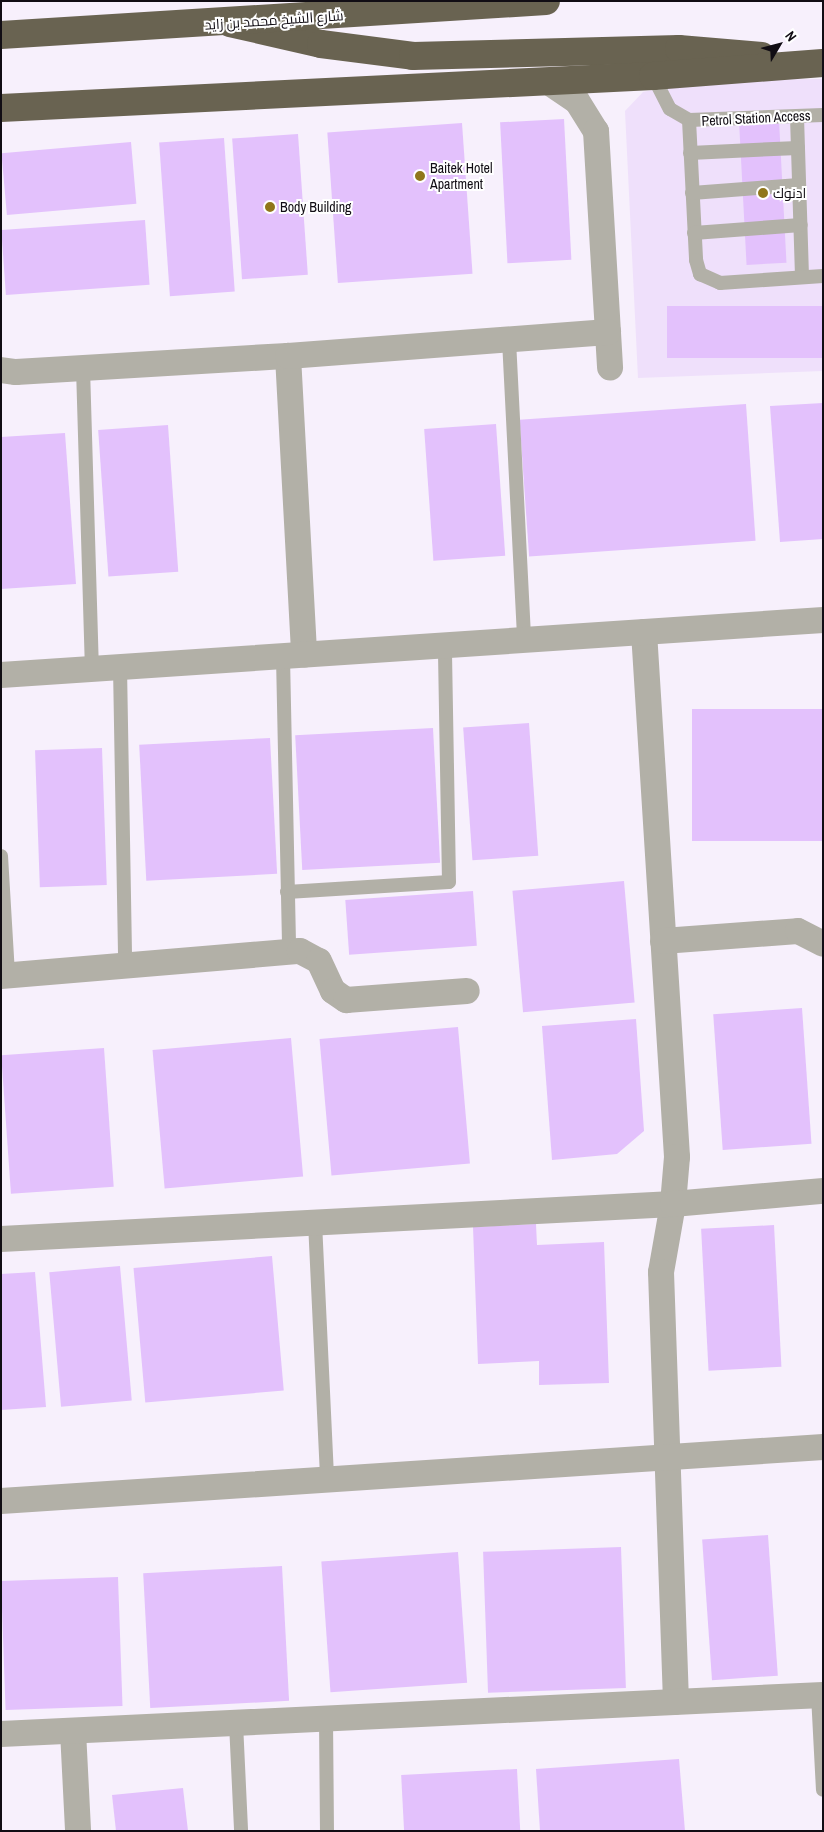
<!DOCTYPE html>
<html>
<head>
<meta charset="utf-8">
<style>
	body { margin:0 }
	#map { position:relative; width:824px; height:1832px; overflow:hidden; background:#f7f0fc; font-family:"Archivo Narrow",Cairo,sans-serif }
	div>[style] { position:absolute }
	.built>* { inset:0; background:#efe0fb }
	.building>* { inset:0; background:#e3c1fc; transform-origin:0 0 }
	.service>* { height:14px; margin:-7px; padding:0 7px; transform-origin:7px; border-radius:7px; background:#b2b0a7 }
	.minor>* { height:26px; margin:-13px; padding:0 13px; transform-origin:13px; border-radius:13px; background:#b2b0a7 }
	.motorway>* { height:28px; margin:-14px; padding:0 14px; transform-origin:14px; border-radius:14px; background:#696351 }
	.dots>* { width:14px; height:14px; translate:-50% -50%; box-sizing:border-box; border:2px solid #fff; border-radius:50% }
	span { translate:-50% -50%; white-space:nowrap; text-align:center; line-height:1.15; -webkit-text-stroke:4px #fff; paint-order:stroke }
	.street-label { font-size:14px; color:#110d14 }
	.poi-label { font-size:14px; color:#110d14 }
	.left { translate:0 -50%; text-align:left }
	.frame { position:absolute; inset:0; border:2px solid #110d14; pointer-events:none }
	.north { position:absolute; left:754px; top:20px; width:50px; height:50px; -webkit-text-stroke:4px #fff; paint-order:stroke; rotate:53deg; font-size:14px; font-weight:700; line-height:20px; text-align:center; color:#110d14 }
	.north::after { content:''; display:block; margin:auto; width:18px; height:22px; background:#110d14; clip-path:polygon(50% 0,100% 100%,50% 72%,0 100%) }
</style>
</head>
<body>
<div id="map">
	<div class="built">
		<i style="clip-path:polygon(823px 79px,823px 371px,638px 378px,625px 111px,643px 92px,699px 80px)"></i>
	</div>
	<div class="building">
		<i style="left:564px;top:119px;width:141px;height:64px;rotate:87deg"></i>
		<i style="left:779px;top:120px;width:143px;height:40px;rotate:87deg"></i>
		<i style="left:462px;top:123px;width:151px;height:135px;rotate:86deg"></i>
		<i style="left:298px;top:134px;width:141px;height:66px;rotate:86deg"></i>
		<i style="left:224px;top:138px;width:154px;height:65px;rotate:86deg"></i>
		<i style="left:131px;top:142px;width:62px;height:130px;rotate:85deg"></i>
		<i style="left:145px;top:220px;width:65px;height:144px;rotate:86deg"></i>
		<i style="left:823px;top:306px;width:52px;height:156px;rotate:90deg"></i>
		<i style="clip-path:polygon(823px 403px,823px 539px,780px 542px,770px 406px)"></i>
		<i style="left:746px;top:404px;width:137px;height:227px;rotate:86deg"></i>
		<i style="left:496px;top:424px;width:132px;height:72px;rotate:86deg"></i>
		<i style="left:168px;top:425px;width:147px;height:70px;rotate:86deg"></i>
		<i style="clip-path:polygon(65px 433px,76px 584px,1px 589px,1px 437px)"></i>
		<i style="left:823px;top:709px;width:132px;height:131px;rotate:90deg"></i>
		<i style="left:529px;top:723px;width:133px;height:66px;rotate:86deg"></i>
		<i style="left:433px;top:728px;width:135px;height:138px;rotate:87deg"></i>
		<i style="left:270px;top:738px;width:136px;height:131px;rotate:87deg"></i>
		<i style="left:102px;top:748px;width:137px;height:67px;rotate:88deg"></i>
		<i style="left:624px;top:881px;width:122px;height:112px;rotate:85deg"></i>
		<i style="left:473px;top:891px;width:55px;height:128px;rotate:86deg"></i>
		<i style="left:802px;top:1008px;width:136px;height:89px;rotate:86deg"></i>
		<i style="clip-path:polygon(636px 1019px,644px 1131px,617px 1154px,552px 1160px,542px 1026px)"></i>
		<i style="left:458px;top:1027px;width:137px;height:139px;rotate:85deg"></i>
		<i style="left:291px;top:1038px;width:139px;height:139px;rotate:85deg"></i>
		<i style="left:104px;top:1048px;width:139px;height:103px;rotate:86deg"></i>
		<i style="clip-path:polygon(536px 1224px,537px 1245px,604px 1242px,609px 1383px,539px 1385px,539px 1361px,478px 1364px,473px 1227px)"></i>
		<i style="left:774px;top:1225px;width:142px;height:73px;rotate:87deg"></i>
		<i style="left:272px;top:1256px;width:135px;height:139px;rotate:85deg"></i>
		<i style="left:120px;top:1266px;width:135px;height:71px;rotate:85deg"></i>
		<i style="clip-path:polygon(35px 1272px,46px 1407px,1px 1410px,1px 1274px)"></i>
		<i style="left:768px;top:1535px;width:141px;height:66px;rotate:86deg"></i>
		<i style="left:621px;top:1547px;width:141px;height:138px;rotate:88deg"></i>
		<i style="left:458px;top:1552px;width:131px;height:137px;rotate:86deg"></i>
		<i style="left:282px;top:1566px;width:135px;height:139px;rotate:87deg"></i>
		<i style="left:118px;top:1577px;width:129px;height:117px;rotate:88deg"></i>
		<i style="clip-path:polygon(679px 1759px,685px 1831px,540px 1831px,536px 1769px)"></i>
		<i style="left:517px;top:1769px;width:62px;height:116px;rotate:87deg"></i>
		<i style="clip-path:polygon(183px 1788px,188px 1831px,116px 1831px,112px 1795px)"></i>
	</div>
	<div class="service">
		<i style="left:653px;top:76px;width:37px;rotate:63deg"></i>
		<i style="left:670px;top:109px;width:22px;rotate:30deg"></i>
		<i style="left:689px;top:120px;width:134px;rotate:-2.1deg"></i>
		<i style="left:797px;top:117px;width:160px;rotate:88.2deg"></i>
		<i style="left:689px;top:120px;width:140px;rotate:87.1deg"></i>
		<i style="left:696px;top:260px;width:15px;rotate:74deg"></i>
		<i style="left:700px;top:274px;width:22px;rotate:24deg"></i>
		<i style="left:720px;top:283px;width:103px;rotate:-3.9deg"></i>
		<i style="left:690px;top:153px;width:108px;rotate:-2.7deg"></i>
		<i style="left:692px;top:193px;width:107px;rotate:-4.3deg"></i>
		<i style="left:694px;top:233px;width:107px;rotate:-4.3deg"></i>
		<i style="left:509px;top:340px;width:300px;rotate:87.1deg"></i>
		<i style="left:83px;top:368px;width:301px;rotate:88.3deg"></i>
		<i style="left:283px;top:657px;width:294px;rotate:88.8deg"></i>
		<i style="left:120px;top:667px;width:298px;rotate:89deg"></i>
		<i style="left:1px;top:856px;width:119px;rotate:86.6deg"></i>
		<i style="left:287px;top:892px;width:162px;rotate:-3.5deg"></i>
		<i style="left:449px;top:882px;width:236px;rotate:-91deg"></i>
		<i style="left:315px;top:1222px;width:258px;rotate:87.3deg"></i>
		<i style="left:818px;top:1695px;width:95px;rotate:87deg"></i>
		<i style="left:326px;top:1718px;width:113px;rotate:89.5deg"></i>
		<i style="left:236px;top:1723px;width:108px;rotate:87.3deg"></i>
	</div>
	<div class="minor">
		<i style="left:547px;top:81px;width:36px;rotate:34deg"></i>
		<i style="left:577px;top:101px;width:36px;rotate:58deg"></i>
		<i style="left:596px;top:131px;width:237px;rotate:86.6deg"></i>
		<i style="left:288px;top:356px;width:299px;rotate:86.9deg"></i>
		<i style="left:1px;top:370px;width:15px;rotate:8deg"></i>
		<i style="left:16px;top:372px;width:272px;rotate:-3.4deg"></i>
		<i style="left:288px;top:356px;width:321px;rotate:-4.3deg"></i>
		<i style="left:644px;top:632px;width:526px;rotate:86.4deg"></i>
		<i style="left:677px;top:1157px;width:47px;rotate:94.9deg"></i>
		<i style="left:673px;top:1204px;width:69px;rotate:100deg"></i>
		<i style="left:661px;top:1272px;width:430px;rotate:88deg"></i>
		<i style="left:1px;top:675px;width:824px;rotate:-3.83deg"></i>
		<i style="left:663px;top:941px;width:135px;rotate:-4.2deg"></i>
		<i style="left:798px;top:931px;width:28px;rotate:27deg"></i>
		<i style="left:1px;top:976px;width:300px;rotate:-4.8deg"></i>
		<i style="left:300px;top:951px;width:21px;rotate:28deg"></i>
		<i style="left:319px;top:961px;width:33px;rotate:65deg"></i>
		<i style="left:333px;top:991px;width:16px;rotate:35deg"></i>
		<i style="left:346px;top:1000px;width:121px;rotate:-4.3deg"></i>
		<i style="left:1px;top:1239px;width:673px;rotate:-2.98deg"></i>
		<i style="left:673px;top:1204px;width:151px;rotate:-5deg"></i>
		<i style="left:1px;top:1501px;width:824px;rotate:-3.76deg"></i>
		<i style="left:73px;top:1731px;width:100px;rotate:87.1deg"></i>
		<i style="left:1px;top:1734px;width:823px;rotate:-2.72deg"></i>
	</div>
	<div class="motorway">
		<i style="left:230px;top:23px;width:93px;rotate:13deg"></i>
		<i style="left:321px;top:44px;width:93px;rotate:7.4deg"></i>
		<i style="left:413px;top:56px;width:266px;rotate:-1.5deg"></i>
		<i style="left:679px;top:49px;width:83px;rotate:4.8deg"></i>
		<i style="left:1px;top:35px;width:546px;rotate:-3.57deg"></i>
		<i style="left:1px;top:108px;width:653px;rotate:-2.81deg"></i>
		<i style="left:653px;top:76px;width:170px;rotate:-4.4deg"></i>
	</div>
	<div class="dots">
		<i style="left:420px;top:176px;background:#90761b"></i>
		<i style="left:763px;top:193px;background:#90761b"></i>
		<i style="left:270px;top:207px;background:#90761b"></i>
	</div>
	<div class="street-label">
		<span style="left:274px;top:20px;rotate:-4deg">شارع الشيخ محمد بن زايد</span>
		<span style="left:756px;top:118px;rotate:-3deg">Petrol Station Access</span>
	</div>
	<div class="poi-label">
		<span class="left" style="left:430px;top:176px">Baitek Hotel<br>Apartment</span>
		<span class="left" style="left:773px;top:193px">ادنوك</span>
		<span class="left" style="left:280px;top:207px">Body Building</span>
	</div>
	<div class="frame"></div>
	<div class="north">N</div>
</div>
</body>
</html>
